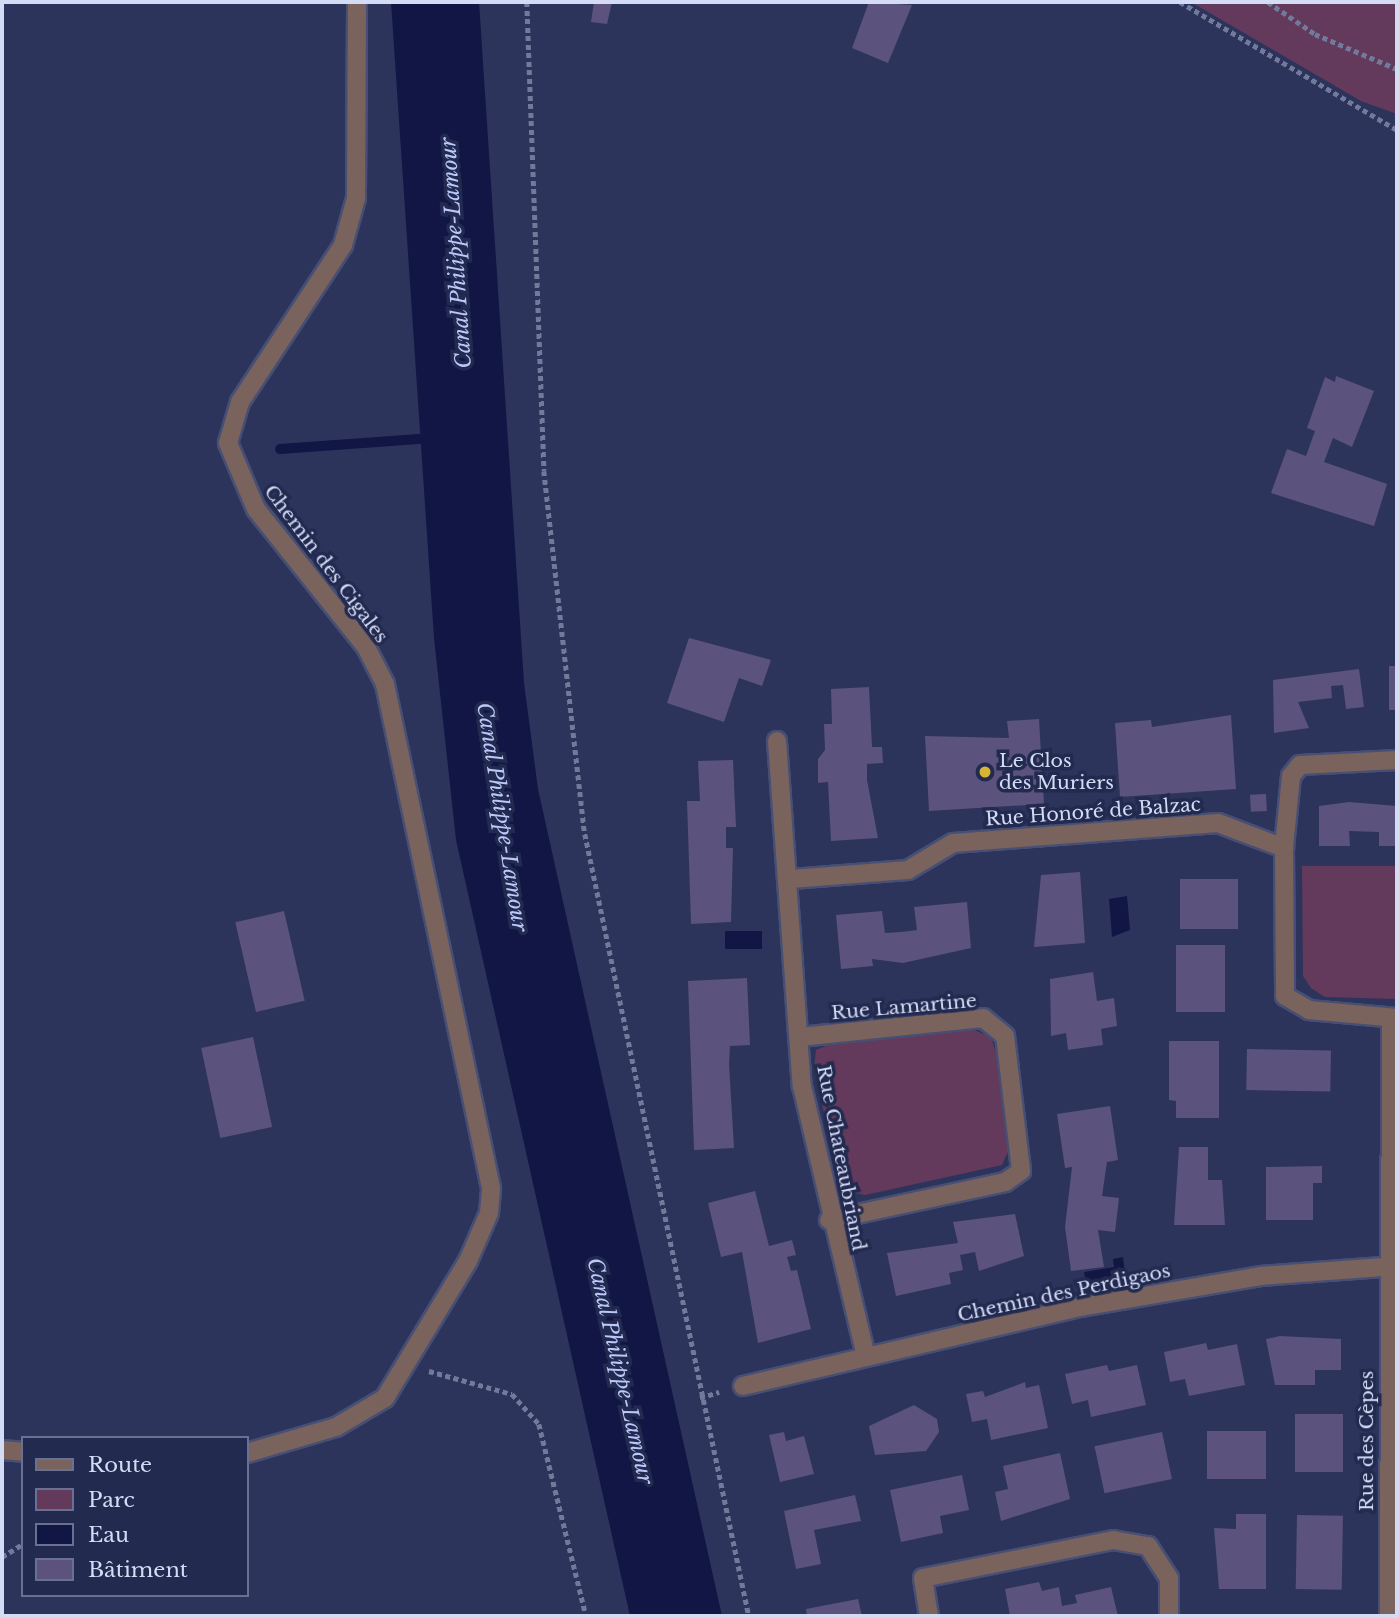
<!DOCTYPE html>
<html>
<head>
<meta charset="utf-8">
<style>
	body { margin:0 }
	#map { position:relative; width:1399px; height:1618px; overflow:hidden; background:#2c345c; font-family:"Libre Baskerville",serif }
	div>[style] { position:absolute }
	.green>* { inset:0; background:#633a5c }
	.water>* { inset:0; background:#111644; transform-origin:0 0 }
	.stream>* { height:10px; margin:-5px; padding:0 5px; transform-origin:5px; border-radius:5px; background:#111644 }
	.building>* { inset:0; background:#5b527e; transform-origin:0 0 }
	.path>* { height:4.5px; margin-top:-2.25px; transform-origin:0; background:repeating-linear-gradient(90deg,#727a9b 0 5px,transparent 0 8.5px) }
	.roads { filter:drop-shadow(2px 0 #474f74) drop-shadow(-2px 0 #474f74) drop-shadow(0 2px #474f74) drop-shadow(0 -2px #474f74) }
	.minor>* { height:18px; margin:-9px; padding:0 9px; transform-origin:9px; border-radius:9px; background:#7a625d }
	.dots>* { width:19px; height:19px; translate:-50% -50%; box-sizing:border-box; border:4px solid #222a50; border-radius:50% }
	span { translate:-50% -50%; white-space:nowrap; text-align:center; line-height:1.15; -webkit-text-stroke:7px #222a50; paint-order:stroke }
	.street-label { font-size:19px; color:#d4dbf4 }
	.poi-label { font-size:19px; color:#d4dbf4 }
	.left { translate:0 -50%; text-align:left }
	.water-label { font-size:21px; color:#bbc8f9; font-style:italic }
	.frame { position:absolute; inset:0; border:4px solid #d4dbf4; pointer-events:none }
	.legend { position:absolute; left:21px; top:1436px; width:228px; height:161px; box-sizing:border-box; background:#222a50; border:2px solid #697192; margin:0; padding:9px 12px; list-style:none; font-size:21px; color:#d4dbf4 }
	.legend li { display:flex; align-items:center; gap:14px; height:35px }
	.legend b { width:35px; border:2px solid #697192 }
</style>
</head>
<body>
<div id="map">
	<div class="green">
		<i style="clip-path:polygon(1191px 2px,1397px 2px,1397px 114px,1361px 101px)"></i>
		<i style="clip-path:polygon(1397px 866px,1397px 999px,1325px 997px,1311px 988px,1303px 976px,1302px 866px)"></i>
		<i style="clip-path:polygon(974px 1030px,991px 1037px,996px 1053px,1009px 1149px,1002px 1165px,865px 1195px,848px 1192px,840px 1181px,814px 1070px,816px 1050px,837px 1041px)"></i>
	</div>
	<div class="water">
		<i style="clip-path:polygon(391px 2px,479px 2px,524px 683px,538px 789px,722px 1616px,630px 1616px,456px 840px,434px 638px)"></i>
		<i style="clip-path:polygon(1127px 896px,1130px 930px,1112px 937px,1109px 899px)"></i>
		<i style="left:725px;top:931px;width:37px;height:18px"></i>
		<i style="clip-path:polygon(1123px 1257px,1126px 1281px,1087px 1287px,1084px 1272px,1114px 1267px,1113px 1259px)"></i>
	</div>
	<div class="stream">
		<i style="left:280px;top:449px;width:139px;rotate:-4.1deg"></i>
	</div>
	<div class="building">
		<i style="clip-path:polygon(594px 2px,612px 2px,607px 24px,591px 22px)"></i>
		<i style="clip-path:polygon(869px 2px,912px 5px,888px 63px,852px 48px)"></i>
		<i style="clip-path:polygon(1336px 376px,1374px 391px,1352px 447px,1333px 438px,1324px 462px,1387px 484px,1374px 526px,1271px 493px,1287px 449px,1306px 456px,1315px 431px,1307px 428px,1325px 377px,1335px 382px)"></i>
		<i style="clip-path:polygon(689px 638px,771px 660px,762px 686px,739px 678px,724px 722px,667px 703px)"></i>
		<i style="left:1389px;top:666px;width:8px;height:44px"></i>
		<i style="clip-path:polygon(1359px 669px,1364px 707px,1346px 709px,1343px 685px,1331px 686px,1332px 698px,1298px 702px,1309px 728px,1274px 733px,1273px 680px)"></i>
		<i style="clip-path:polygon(869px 687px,872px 747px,882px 747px,883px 763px,867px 764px,867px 780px,878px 838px,831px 841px,828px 782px,818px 783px,818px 759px,825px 750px,824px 724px,832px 724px,831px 689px)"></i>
		<i style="clip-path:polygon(1231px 715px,1236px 789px,1120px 797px,1115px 723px,1151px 720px,1152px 727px)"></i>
		<i style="clip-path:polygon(1039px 719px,1044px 804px,929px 811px,925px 736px,1009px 738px,1007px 721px)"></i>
		<i style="clip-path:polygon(733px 760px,736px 827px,726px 827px,726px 848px,733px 848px,731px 922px,691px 924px,687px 801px,700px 801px,698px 761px)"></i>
		<i style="left:1266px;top:794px;width:17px;height:16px;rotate:87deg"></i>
		<i style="clip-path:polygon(1349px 802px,1397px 806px,1397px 846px,1379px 846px,1379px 832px,1349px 831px,1350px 846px,1319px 846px,1319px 806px)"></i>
		<i style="clip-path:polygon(1080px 872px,1085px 943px,1034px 947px,1041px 875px)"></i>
		<i style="left:1180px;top:879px;width:58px;height:50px"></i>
		<i style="clip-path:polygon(967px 902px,971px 948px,903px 963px,872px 959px,873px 966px,841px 969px,836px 915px,882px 911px,885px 933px,901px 932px,917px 930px,914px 907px)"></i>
		<i style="left:284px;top:911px;width:92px;height:50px;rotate:77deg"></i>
		<i style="left:1176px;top:945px;width:49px;height:67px"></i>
		<i style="clip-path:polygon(1093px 972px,1097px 1001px,1114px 998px,1117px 1026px,1101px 1029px,1103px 1045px,1068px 1050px,1066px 1033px,1051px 1036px,1050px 979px)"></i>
		<i style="clip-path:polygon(747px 978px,750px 1045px,730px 1046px,729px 1064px,734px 1148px,694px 1150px,688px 981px)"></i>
		<i style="left:253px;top:1037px;width:92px;height:53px;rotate:78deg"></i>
		<i style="clip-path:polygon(1169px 1041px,1219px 1041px,1219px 1118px,1176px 1118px,1176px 1101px,1169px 1100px)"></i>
		<i style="left:1247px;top:1049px;width:84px;height:41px;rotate:1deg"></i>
		<i style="clip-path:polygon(1110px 1106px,1118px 1160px,1107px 1162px,1102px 1196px,1119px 1198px,1115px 1232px,1098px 1230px,1104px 1267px,1071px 1271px,1065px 1227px,1072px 1167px,1065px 1168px,1057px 1114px)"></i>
		<i style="clip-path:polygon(1179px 1147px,1208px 1147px,1208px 1180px,1222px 1180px,1225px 1225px,1174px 1225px)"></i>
		<i style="clip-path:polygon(1322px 1166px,1322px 1183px,1313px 1183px,1313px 1220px,1266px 1220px,1266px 1167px)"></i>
		<i style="clip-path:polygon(755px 1191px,769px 1246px,792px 1240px,796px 1255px,787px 1257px,791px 1271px,797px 1270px,811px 1329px,758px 1343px,742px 1252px,721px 1257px,708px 1203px)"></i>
		<i style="clip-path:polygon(1015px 1214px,1024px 1256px,979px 1271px,975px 1252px,960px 1255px,963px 1270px,949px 1273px,951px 1284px,896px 1296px,887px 1253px,958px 1243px,953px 1222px)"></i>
		<i style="clip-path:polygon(1280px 1336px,1341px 1339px,1341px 1370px,1315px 1370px,1315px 1385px,1275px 1385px,1266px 1339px)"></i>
		<i style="clip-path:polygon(1206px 1343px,1208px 1350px,1237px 1344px,1245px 1385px,1189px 1396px,1185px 1379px,1170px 1382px,1164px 1352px)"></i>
		<i style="clip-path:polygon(1107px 1365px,1109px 1371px,1137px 1365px,1146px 1405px,1091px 1417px,1088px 1400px,1072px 1404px,1065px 1374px)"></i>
		<i style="clip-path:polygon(1025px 1382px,1026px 1388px,1039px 1385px,1048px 1428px,991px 1440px,987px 1419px,972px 1422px,966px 1394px,983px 1391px,985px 1397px)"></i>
		<i style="clip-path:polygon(914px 1405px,937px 1419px,939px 1432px,926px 1451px,875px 1455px,869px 1426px)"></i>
		<i style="left:1295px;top:1414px;width:48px;height:58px"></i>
		<i style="left:1207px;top:1431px;width:59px;height:48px"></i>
		<i style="clip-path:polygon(784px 1432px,786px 1441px,804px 1436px,814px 1474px,780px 1482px,769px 1435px)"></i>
		<i style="left:1162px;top:1432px;width:48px;height:69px;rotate:78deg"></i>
		<i style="clip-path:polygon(1060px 1453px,1070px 1499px,1001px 1521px,995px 1492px,1008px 1489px,1003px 1466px)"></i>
		<i style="clip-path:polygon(962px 1475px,969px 1510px,940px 1516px,943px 1533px,901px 1542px,890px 1490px)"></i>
		<i style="clip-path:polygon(855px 1495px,861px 1521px,814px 1530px,821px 1564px,796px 1569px,784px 1511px)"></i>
		<i style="clip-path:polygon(1236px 1514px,1266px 1514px,1266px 1589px,1219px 1589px,1214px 1528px,1236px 1529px)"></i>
		<i style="left:1297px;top:1515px;width:46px;height:74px;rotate:1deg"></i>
		<i style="clip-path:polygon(1039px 1582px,1042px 1591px,1059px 1587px,1062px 1606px,1077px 1603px,1075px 1595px,1111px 1587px,1118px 1616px,1010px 1616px,1005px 1589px)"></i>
		<i style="clip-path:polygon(858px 1599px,862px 1616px,807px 1616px,806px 1609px)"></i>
	</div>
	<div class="path">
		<i style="left:164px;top:2px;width:35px"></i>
		<i style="left:527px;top:2px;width:469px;rotate:87.9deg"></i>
		<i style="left:544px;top:471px;width:365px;rotate:83.6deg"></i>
		<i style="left:585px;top:834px;width:799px;rotate:78.16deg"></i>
		<i style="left:1180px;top:2px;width:252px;rotate:30.5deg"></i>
		<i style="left:1268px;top:2px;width:57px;rotate:34.2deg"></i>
		<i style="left:1315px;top:34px;width:89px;rotate:23.1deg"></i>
		<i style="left:429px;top:1371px;width:86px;rotate:15.5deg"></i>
		<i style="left:512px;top:1394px;width:40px;rotate:48deg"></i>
		<i style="left:539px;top:1424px;width:198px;rotate:76.2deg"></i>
		<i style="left:700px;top:1398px;width:20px;rotate:-18deg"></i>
		<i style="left:2px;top:1557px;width:25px;rotate:-32deg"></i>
	</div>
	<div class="roads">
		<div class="minor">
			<i style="left:777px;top:741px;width:346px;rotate:85.9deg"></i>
			<i style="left:802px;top:1086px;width:278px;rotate:76.7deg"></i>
			<i style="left:1397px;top:760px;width:97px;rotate:177deg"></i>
			<i style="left:1300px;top:765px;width:14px;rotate:129deg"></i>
			<i style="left:1291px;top:776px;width:72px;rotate:95.6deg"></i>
			<i style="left:1284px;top:848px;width:148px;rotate:89.6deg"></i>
			<i style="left:1285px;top:996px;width:28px;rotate:30deg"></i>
			<i style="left:1309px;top:1010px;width:88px;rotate:5.2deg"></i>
			<i style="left:791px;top:879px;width:117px;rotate:-4.4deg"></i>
			<i style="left:908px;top:870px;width:52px;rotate:-31deg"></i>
			<i style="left:953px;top:843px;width:266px;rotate:-4.3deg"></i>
			<i style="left:1218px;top:823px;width:71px;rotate:20.7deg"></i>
			<i style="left:800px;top:1037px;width:184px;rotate:-5.9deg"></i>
			<i style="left:983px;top:1018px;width:28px;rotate:39deg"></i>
			<i style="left:1005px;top:1036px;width:136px;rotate:83.2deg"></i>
			<i style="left:1021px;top:1171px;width:19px;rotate:145deg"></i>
			<i style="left:1005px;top:1182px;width:180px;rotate:167.8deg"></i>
			<i style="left:743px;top:1386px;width:347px;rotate:-13.2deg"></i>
			<i style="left:1081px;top:1307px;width:182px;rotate:-9.8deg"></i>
			<i style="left:1260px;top:1276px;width:137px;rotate:-4.2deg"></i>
			<i style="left:2px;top:1450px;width:21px;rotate:5deg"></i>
			<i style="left:247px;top:1453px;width:93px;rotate:-16.3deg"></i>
			<i style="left:336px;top:1427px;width:57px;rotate:-30.6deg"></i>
			<i style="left:385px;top:1398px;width:160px;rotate:-58.8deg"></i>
			<i style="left:468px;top:1261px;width:52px;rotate:-66.4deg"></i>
			<i style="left:489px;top:1213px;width:25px;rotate:-85deg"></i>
			<i style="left:491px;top:1188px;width:515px;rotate:-101.88deg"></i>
			<i style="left:385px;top:684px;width:42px;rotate:-117.2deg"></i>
			<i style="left:366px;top:647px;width:176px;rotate:-128.6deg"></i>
			<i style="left:256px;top:509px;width:72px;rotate:-113deg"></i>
			<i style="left:228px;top:443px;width:43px;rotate:-73.7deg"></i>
			<i style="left:240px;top:402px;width:188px;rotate:-56.7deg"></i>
			<i style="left:343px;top:245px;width:49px;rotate:-74.5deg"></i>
			<i style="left:356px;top:198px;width:196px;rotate:-89.7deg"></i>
			<i style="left:929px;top:1616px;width:38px;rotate:-99deg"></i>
			<i style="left:923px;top:1578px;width:194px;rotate:-11.3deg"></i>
			<i style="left:1113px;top:1540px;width:36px;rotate:10deg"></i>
			<i style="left:1148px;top:1546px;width:38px;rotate:57deg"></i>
			<i style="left:1169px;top:1578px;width:38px;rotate:90deg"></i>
			<i style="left:1389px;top:1616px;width:598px;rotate:-89.81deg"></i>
		</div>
	</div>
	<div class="dots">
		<i style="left:985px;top:772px;background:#d7b434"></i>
	</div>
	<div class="street-label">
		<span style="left:326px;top:564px;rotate:53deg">Chemin des Cigales</span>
		<span style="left:1093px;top:812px;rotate:-4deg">Rue Honoré de Balzac</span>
		<span style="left:904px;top:1007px;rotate:-5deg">Rue Lamartine</span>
		<span style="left:841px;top:1158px;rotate:79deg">Rue Chateaubriand</span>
		<span style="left:1064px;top:1293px;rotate:-12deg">Chemin des Perdigaos</span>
		<span style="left:1367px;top:1441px;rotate:-90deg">Rue des Cèpes</span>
	</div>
	<div class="poi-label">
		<span class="left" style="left:999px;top:772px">Le Clos<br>des Muriers</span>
	</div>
	<div class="water-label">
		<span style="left:456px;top:253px;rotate:-94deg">Canal Philippe-Lamour</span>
		<span style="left:502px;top:817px;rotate:81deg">Canal Philippe-Lamour</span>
		<span style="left:620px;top:1371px;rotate:77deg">Canal Philippe-Lamour</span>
	</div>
	<div class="frame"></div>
	<ul class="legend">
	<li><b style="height:9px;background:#7a625d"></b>Route</li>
	<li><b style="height:19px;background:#633a5c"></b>Parc</li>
	<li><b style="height:19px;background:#111644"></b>Eau</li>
	<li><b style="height:19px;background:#5b527e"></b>Bâtiment</li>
	</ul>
</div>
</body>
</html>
